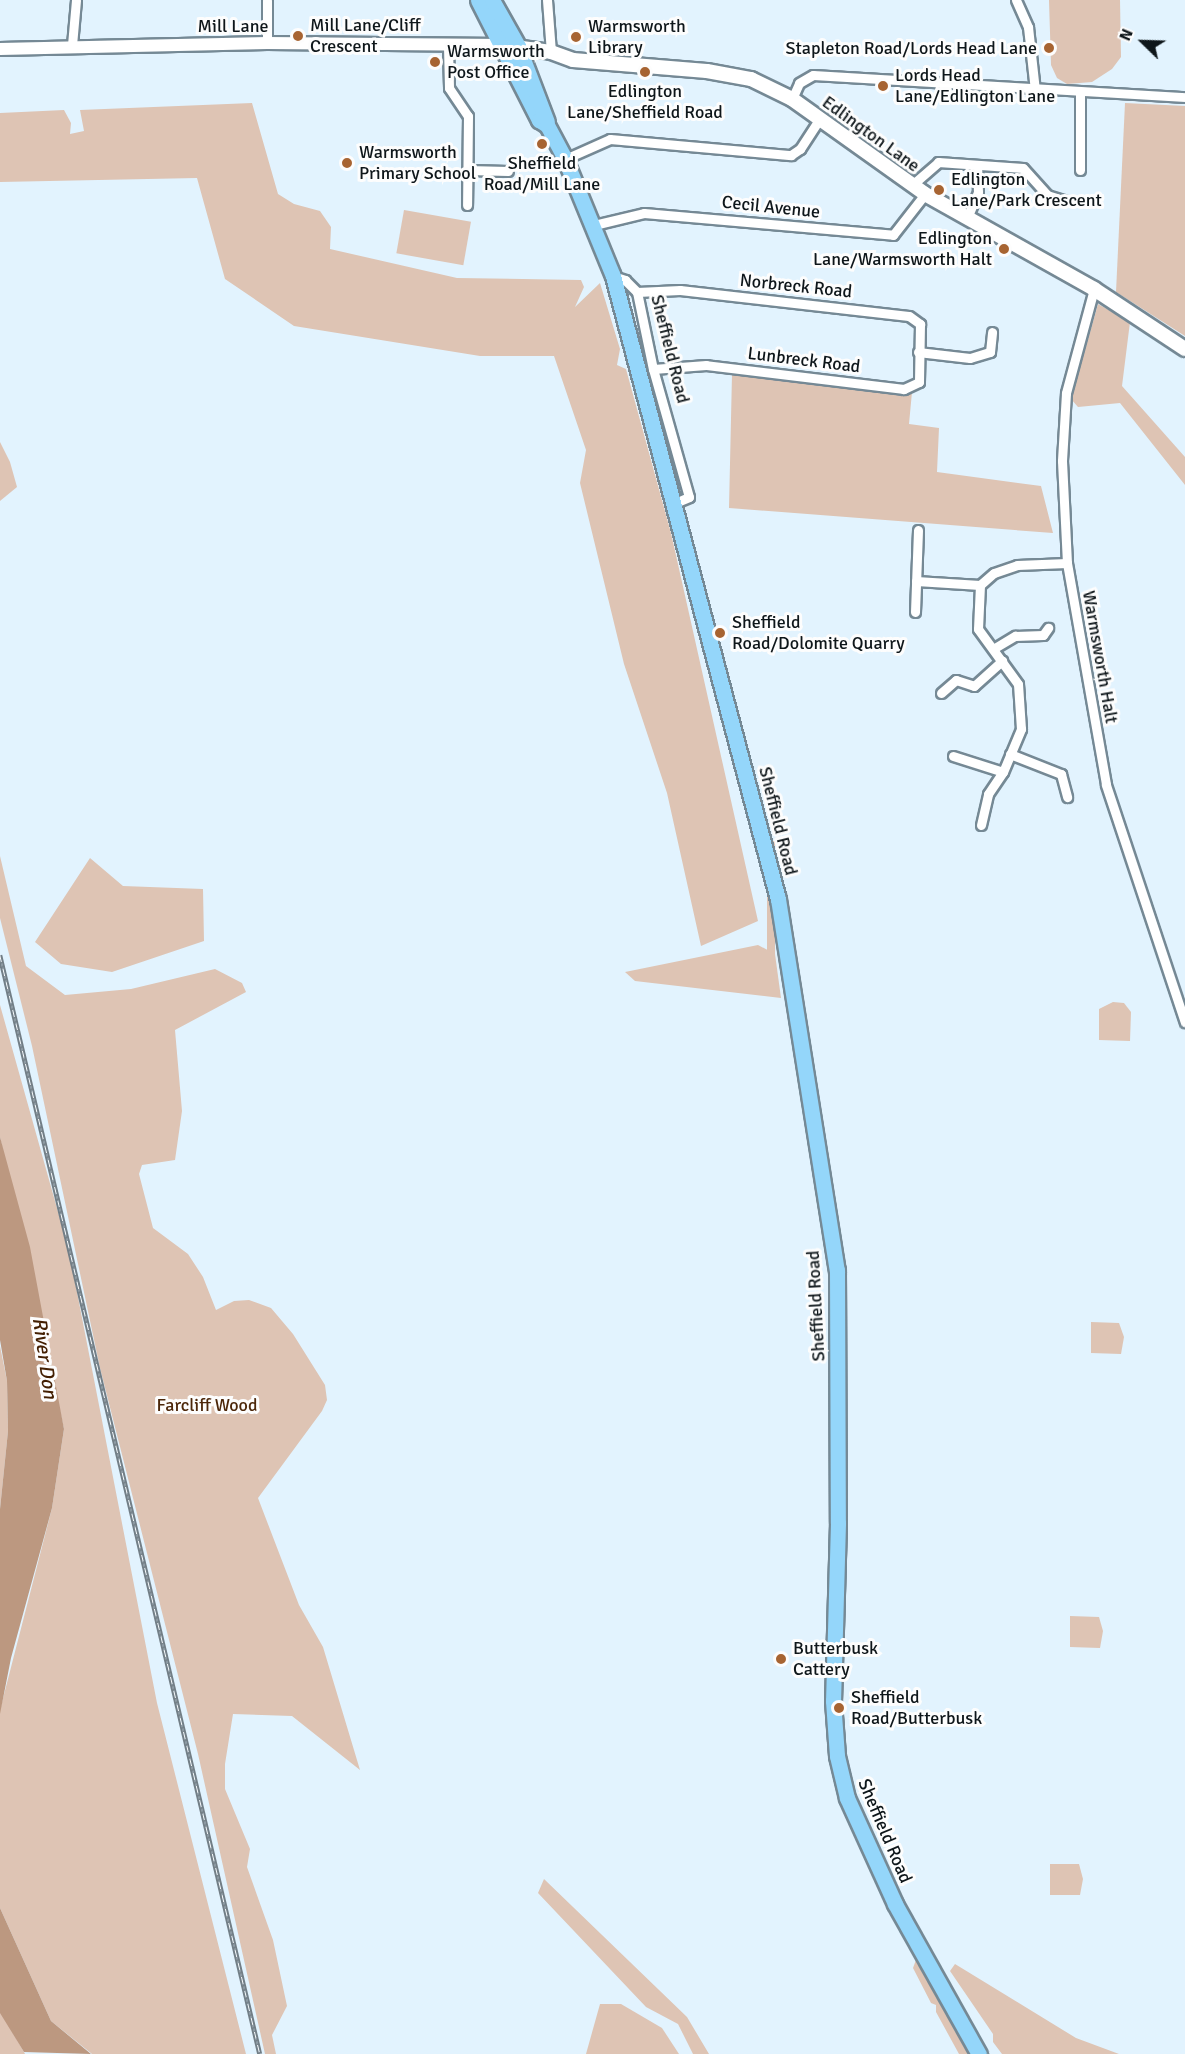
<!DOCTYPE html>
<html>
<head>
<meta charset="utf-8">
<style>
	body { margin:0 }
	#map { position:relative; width:1185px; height:2054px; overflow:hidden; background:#e2f3fe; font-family:Signika,sans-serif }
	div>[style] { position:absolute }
	.green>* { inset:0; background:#dec4b4; transform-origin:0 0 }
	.water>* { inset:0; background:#bc9880 }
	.roads { filter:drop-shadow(2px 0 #758995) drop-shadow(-2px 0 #758995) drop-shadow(0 2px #758995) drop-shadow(0 -2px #758995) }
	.minor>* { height:9px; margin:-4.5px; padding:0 4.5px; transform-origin:4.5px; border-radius:4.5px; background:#fff }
	.tertiary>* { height:12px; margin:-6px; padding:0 6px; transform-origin:6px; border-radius:6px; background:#fff }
	.secondary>* { height:14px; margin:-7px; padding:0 7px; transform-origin:7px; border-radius:7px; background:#fff }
	.primary>* { height:15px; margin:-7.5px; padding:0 7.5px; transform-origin:7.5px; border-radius:7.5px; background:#94d6fa }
	.rail>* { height:4.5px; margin-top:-2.25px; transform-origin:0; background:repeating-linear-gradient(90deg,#fdfdfd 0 7px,#727e86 0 14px); box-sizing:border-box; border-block:2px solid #727e86 }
	.dots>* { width:16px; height:16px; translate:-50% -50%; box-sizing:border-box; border:3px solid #fdfdfd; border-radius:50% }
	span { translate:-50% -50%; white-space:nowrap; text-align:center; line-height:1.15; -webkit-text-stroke:6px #fdfdfd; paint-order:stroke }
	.street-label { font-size:18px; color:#0e161a }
	.poi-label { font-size:18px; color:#0e161a }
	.left { translate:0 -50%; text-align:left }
	.right { translate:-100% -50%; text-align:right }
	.park-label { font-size:18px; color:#4c270a }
	.water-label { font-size:20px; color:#431f02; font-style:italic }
	.north { position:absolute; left:1113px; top:12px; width:60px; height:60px; -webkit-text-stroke:4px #fdfdfd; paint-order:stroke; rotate:293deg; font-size:16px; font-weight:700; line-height:24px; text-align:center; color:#0e161a }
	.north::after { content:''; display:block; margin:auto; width:21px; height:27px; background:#0e161a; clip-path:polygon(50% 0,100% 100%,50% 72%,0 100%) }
</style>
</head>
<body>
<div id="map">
	<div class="green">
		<i style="clip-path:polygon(1049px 0,1120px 0,1121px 57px,1112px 69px,1092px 82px,1067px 84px,1057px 78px,1051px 65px)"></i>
		<i style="clip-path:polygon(252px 103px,278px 194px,294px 204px,320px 211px,331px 227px,330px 249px,457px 278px,581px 280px,584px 287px,575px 307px,600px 283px,620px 349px,617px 365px,626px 369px,671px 533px,758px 921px,701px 946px,667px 793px,624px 664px,580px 483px,586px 450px,554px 356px,480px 356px,294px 326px,225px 279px,197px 178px,0 182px,0 113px,64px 110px,71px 123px,70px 134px,84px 131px,80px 110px)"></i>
		<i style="clip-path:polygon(1125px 103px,1185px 106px,1185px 336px,1116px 292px)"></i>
		<i style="left:404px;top:210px;width:68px;height:44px;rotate:10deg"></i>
		<i style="clip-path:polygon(1098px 304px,1130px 322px,1122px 386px,1185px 457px,1185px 485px,1120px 403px,1078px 407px,1071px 399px)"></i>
		<i style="clip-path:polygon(732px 374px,912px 392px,909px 424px,939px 428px,937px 472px,1041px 486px,1053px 533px,729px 508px)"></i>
		<i style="clip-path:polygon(0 442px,10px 462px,17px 487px,0 501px)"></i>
		<i style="left:767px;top:841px;width:8px;height:129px"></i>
		<i style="clip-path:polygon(0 856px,26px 966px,65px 995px,131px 989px,215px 969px,242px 983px,246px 992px,175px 1030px,182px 1111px,175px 1160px,142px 1165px,139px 1174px,153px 1228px,188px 1254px,203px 1277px,216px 1310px,234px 1301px,249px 1300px,271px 1308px,293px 1334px,325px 1385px,327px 1400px,322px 1411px,258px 1498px,299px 1605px,323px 1647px,360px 1770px,292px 1716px,233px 1714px,225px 1764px,225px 1789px,250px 1849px,247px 1867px,273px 1940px,287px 2006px,272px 2035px,276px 2054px,265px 2054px,198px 1754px,100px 1368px,32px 1046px,0 918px)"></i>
		<i style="clip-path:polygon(90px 858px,123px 886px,203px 889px,204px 941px,112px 972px,61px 964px,35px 942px)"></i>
		<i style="clip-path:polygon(758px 945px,775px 954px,781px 998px,635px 981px,625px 972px)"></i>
		<i style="clip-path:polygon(1113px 1002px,1124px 1003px,1131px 1012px,1130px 1041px,1099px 1040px,1099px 1009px)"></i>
		<i style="clip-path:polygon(0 1005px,69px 1251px,157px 1703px,246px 2054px,92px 2054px,51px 2021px,0 1908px,0 1710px,52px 1508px,64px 1429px,0 1137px)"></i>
		<i style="clip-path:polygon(1091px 1322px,1119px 1323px,1124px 1337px,1121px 1354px,1091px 1353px)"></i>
		<i style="clip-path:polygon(0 1346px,7px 1381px,8px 1431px,0 1509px)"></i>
		<i style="clip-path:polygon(1070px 1616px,1099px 1617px,1103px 1631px,1100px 1648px,1070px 1647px)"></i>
		<i style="clip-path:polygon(1050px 1864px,1079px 1864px,1083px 1879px,1080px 1895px,1050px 1895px)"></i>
		<i style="clip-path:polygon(544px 1879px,687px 2017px,709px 2054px,693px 2054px,678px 2024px,646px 2007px,538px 1893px)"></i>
		<i style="clip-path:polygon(917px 1957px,965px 2043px,969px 2054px,959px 2054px,936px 2012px,936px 2005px,931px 2003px,913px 1968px)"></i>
		<i style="clip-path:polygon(955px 1964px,1076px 2038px,1119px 2054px,1002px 2054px,993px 2042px,993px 2034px,950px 1971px)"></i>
		<i style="clip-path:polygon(600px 2004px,621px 2004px,662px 2028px,679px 2054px,586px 2054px)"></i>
		<i style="clip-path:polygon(0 2011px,24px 2052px,25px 2054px,0 2054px)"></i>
	</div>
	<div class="water">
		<i style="clip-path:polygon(0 1137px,30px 1247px,64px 1429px,52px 1508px,11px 1658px,0 1714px,0 1509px,8px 1431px,7px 1381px,0 1340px)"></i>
		<i style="clip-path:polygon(0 1908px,51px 2021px,91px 2054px,24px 2052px,0 2013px)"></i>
	</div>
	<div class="roads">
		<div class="minor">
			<i style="left:267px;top:0;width:43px;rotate:90deg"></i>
			<i style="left:547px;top:0;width:52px;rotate:85.6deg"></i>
			<i style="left:1016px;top:0;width:30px;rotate:66deg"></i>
			<i style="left:1028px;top:27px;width:63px;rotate:83.7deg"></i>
			<i style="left:72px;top:45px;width:45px;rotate:-84.9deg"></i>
			<i style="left:448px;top:46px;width:42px;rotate:88.6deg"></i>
			<i style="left:449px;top:88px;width:34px;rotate:56deg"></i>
			<i style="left:468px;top:116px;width:89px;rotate:90.6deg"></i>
			<i style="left:792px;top:99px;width:17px;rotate:-66deg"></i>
			<i style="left:799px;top:83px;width:16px;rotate:-30deg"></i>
			<i style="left:813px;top:75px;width:373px;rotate:3.4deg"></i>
			<i style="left:565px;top:159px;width:49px;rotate:-24deg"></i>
			<i style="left:610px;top:139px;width:182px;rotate:5.1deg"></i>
			<i style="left:791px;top:155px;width:11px;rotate:-34deg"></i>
			<i style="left:800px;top:149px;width:37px;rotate:-57deg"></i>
			<i style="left:467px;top:170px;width:41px;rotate:1.4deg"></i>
			<i style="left:1080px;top:170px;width:78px;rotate:-90deg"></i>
			<i style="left:912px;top:185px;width:35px;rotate:-41deg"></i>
			<i style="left:938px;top:162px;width:85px;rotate:4deg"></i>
			<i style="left:1023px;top:168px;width:36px;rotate:48deg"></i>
			<i style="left:1047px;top:195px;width:17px;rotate:17deg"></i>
			<i style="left:967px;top:218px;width:28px;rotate:-67deg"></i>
			<i style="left:978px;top:192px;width:27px;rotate:-92deg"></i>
			<i style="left:594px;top:225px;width:51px;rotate:-13.5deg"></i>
			<i style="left:644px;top:213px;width:250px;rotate:5deg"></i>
			<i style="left:893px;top:235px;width:52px;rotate:-52deg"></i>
			<i style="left:613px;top:276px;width:13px;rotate:18deg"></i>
			<i style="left:625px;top:280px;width:17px;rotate:45deg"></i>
			<i style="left:637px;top:292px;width:79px;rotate:78.3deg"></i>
			<i style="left:653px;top:369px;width:133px;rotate:74.3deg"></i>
			<i style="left:689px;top:497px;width:15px;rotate:157deg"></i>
			<i style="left:1094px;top:289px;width:108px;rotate:105.1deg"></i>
			<i style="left:1066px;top:393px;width:68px;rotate:93.4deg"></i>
			<i style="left:1062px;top:461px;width:102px;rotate:87.2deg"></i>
			<i style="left:1067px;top:563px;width:225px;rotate:80deg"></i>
			<i style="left:1106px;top:785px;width:250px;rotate:71.6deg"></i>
			<i style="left:637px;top:292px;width:43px;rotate:-2.7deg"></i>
			<i style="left:680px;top:290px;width:230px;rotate:6.5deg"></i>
			<i style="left:909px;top:316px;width:14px;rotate:36deg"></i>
			<i style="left:920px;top:324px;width:58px;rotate:91deg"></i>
			<i style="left:919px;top:382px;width:17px;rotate:155deg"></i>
			<i style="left:904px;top:389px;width:199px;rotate:-173.1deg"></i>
			<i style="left:706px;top:365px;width:53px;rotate:175.7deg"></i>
			<i style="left:918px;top:352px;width:52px;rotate:6.6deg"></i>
			<i style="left:970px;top:358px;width:21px;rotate:-17deg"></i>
			<i style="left:990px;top:352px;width:20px;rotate:-84deg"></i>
			<i style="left:916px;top:581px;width:64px;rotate:3.6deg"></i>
			<i style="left:915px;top:612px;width:82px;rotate:-87.9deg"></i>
			<i style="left:993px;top:649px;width:26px;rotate:-31deg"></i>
			<i style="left:1015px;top:636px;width:28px;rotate:-2deg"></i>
			<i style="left:1043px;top:635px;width:9px;rotate:-54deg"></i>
			<i style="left:941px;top:693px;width:20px;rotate:-41deg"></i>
			<i style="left:956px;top:680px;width:19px;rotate:18deg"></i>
			<i style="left:974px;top:686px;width:38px;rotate:-42deg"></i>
			<i style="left:1010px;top:754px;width:55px;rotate:21.4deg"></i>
			<i style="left:1061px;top:774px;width:24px;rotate:75deg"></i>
			<i style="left:953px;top:756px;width:52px;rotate:17.7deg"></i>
			<i style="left:981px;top:825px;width:32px;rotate:-77deg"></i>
			<i style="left:988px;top:794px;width:27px;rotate:-56deg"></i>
			<i style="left:1003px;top:772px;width:47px;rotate:-67.3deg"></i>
			<i style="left:1021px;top:729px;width:45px;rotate:-93.8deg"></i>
			<i style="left:1018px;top:684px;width:68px;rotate:-126deg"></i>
			<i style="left:978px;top:629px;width:44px;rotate:-87.4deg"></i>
			<i style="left:980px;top:585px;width:18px;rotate:-41deg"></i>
			<i style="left:994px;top:573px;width:24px;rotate:-19deg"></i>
			<i style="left:1017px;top:565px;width:50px;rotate:-2.3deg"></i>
		</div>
		<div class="tertiary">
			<i style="left:0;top:49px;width:267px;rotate:-1.3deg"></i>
			<i style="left:267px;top:43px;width:236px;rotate:0.5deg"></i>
		</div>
		<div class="secondary">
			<i style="left:508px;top:46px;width:43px;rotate:7.9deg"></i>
			<i style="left:551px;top:52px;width:23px;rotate:20deg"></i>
			<i style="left:573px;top:60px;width:134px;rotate:4.7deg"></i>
			<i style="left:707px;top:71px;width:45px;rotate:10.3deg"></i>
			<i style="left:751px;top:79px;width:46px;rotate:26deg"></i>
			<i style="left:792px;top:99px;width:163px;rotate:35.5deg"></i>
			<i style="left:925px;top:194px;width:194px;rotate:29.3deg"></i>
			<i style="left:1094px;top:289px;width:109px;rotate:33.4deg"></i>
		</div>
		<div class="primary">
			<i style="left:478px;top:0;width:135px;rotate:63.1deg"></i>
			<i style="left:539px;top:120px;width:9px;rotate:32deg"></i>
			<i style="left:547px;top:125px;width:38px;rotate:62deg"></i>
			<i style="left:565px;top:159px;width:126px;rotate:67.7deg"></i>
			<i style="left:613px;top:276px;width:644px;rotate:75.17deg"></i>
			<i style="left:778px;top:899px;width:376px;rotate:81deg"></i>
			<i style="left:837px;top:1270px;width:253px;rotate:89.8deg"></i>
			<i style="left:838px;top:1523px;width:178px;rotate:91.6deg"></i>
			<i style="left:833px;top:1701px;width:55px;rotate:85.8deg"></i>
			<i style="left:837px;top:1756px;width:43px;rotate:76.6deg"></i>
			<i style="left:847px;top:1798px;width:116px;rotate:65.6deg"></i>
			<i style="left:895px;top:1904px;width:172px;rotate:60.8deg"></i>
			<i style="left:492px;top:0;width:53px;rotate:60.5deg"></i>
			<i style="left:518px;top:46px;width:81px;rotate:69.1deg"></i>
		</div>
	</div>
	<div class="rail">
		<i style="left:0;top:955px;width:1129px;rotate:76.69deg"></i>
	</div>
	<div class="dots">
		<i style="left:298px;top:36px;background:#a76432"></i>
		<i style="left:576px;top:37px;background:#a76432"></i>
		<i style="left:1049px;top:48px;background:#a76432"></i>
		<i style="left:435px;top:62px;background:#a76432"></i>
		<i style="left:645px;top:72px;background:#a76432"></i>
		<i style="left:883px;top:86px;background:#a76432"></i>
		<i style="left:542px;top:144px;background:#a76432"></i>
		<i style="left:347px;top:163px;background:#a76432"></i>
		<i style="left:939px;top:190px;background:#a76432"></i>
		<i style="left:1004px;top:249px;background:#a76432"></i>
		<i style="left:720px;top:633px;background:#a76432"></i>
		<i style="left:781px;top:1659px;background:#a76432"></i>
		<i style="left:839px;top:1708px;background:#a76432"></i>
	</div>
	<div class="street-label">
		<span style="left:233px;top:26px">Mill Lane</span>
		<span style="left:871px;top:134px;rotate:36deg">Edlington Lane</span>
		<span style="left:771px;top:207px;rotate:6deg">Cecil Avenue</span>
		<span style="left:796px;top:286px;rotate:6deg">Norbreck Road</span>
		<span style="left:670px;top:349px;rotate:76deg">Sheffield Road</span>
		<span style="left:804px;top:360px;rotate:7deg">Lunbreck Road</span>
		<span style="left:1100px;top:657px;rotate:80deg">Warmsworth Halt</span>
		<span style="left:778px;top:821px;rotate:76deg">Sheffield Road</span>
		<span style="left:816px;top:1306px;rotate:-93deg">Sheffield Road</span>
		<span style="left:885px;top:1831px;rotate:67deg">Sheffield Road</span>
	</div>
	<div class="poi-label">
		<span class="left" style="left:310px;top:36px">Mill Lane/Cliff<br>Crescent</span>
		<span class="left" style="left:588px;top:37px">Warmsworth<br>Library</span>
		<span class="right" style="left:1037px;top:48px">Stapleton Road/Lords Head Lane</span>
		<span class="left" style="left:447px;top:62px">Warmsworth<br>Post Office</span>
		<span class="left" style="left:895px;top:86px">Lords Head<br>Lane/Edlington Lane</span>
		<span style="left:645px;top:102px">Edlington<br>Lane/Sheffield Road</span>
		<span class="left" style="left:359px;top:163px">Warmsworth<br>Primary School</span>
		<span style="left:542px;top:174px">Sheffield<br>Road/Mill Lane</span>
		<span class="left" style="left:951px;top:190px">Edlington<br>Lane/Park Crescent</span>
		<span class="right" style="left:992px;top:249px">Edlington<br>Lane/Warmsworth Halt</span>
		<span class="left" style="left:732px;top:633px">Sheffield<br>Road/Dolomite Quarry</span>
		<span class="left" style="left:793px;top:1659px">Butterbusk<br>Cattery</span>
		<span class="left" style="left:851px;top:1708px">Sheffield<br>Road/Butterbusk</span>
	</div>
	<div class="park-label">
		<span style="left:207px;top:1405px">Farcliff Wood</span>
	</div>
	<div class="water-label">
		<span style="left:45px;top:1358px;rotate:82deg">River Don</span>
	</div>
	<div class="north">N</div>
</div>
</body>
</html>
